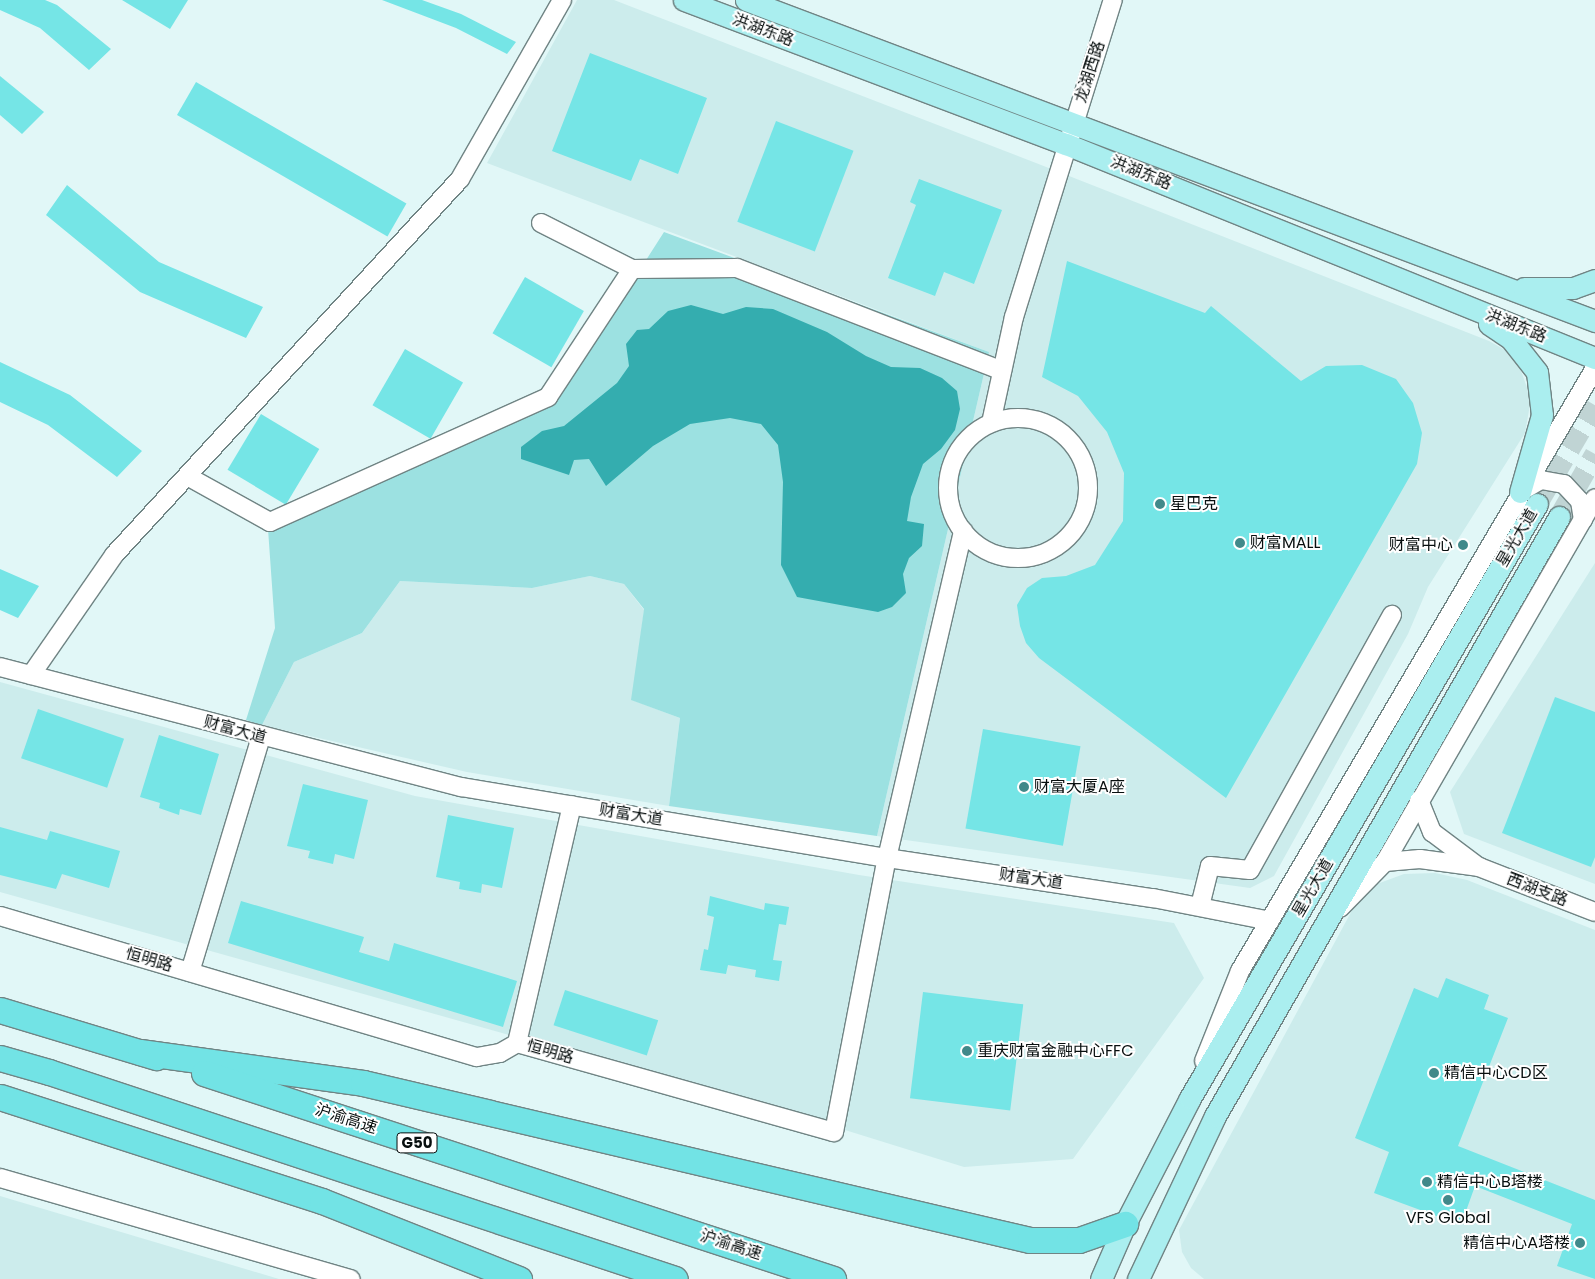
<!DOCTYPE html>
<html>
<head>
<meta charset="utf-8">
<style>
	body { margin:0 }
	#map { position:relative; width:1595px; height:1279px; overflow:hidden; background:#e1f7f7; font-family:Poppins,"Noto Sans SC",sans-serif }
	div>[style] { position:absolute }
	.built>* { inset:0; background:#ccecec }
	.green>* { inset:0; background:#9ce1e1 }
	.water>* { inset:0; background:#34adaf }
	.building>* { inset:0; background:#75e5e6; transform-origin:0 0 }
	.major-tunnel>* { height:21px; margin-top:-10.5px; transform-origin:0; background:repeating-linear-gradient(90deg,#c0d4d4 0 21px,transparent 0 32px) }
	.roads { filter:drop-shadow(1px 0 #708484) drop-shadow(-1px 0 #708484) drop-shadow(0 1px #708484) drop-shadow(0 -1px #708484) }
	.minor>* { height:18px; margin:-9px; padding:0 9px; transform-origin:9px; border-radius:9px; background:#fff }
	.minor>.ring { margin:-9px; padding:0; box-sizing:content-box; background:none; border:18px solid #fff; border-radius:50% }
	.major>* { height:21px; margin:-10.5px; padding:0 10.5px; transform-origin:10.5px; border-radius:10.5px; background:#aaeeef }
	.highway>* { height:25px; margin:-12.5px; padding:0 12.5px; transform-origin:12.5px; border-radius:12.5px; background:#72e3e5 }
	.dots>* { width:14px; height:14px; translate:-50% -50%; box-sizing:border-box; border:2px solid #fff; border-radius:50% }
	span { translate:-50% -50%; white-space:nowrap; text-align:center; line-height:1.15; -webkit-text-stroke:4px #fff; paint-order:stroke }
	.shield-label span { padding:1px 4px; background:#fff; border:1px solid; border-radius:4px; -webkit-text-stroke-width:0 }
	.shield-label { font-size:15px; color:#080f0f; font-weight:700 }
	.street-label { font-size:16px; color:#080f0f }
	.poi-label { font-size:16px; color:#080f0f }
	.left { translate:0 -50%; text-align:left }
	.right { translate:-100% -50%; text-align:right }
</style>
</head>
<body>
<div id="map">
	<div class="built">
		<i style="clip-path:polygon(577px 0,614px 0,1036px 163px,1489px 341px,1507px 351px,1519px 365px,1531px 399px,1525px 433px,1428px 587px,1408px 634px,1274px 876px,1250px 888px,877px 836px,989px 352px,487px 163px)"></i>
		<i style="clip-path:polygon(1595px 563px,1595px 884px,1464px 834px,1450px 792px)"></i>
		<i style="clip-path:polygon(590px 576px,624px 584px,644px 610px,632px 700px,680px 718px,669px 806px,467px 772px,262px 725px,294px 662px,362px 633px,400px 581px,532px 588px)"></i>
		<i style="clip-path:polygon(0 682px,415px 796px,859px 875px,1174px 923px,1204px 978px,1073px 1159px,964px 1167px,816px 1121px,0 892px)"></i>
		<i style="clip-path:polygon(1435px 873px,1467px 880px,1595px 930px,1595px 1279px,1204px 1279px,1191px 1268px,1182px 1252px,1179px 1230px,1356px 903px,1377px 884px,1404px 874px)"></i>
		<i style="clip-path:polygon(0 1196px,279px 1279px,0 1279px)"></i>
	</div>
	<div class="green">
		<i style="clip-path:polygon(664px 232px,989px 352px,877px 836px,669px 806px,680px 718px,631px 700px,644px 609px,624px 584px,590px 576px,532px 588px,400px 581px,362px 633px,294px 662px,262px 725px,246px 720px,275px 628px,268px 529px,554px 404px)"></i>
	</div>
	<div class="water">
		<i style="clip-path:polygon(691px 305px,723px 314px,746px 307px,773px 309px,827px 332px,866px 356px,891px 367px,920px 368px,942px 378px,957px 391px,960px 409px,955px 430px,941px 449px,923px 464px,911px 497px,907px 521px,924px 524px,922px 546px,909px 558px,903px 574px,906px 593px,892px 607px,878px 612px,797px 597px,781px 565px,783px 482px,778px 445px,761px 424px,730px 418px,690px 424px,653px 446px,606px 486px,589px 459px,574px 460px,569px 475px,521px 459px,521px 447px,542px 431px,564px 426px,617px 383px,629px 366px,626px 344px,637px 330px,649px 329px,668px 311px)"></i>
	</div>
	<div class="building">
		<i style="clip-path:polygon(0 0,45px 0,57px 5px,111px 49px,89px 70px,40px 28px,0 10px)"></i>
		<i style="clip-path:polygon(122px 0,188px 0,170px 29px)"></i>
		<i style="clip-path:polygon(382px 0,422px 0,461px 14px,516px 42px,507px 54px,456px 28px)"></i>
		<i style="clip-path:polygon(590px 53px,707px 98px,678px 174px,640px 159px,631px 181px,552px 151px)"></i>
		<i style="clip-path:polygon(0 76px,44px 112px,22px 134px,0 115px)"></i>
		<i style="left:196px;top:82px;width:243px;height:38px;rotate:30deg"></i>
		<i style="left:776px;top:121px;width:83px;height:108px;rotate:21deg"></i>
		<i style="clip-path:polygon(919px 179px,1002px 210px,974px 284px,944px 272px,935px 296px,888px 278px,916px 205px,910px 202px)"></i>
		<i style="clip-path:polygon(67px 185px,159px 262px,263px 307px,246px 338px,140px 292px,46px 215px)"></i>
		<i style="clip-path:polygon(1067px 261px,1205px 313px,1211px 306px,1301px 381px,1326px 366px,1362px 365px,1396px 379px,1413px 403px,1422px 433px,1417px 464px,1226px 798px,1039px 658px,1026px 643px,1020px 626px,1017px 605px,1027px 588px,1042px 578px,1066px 576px,1095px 565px,1123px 521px,1124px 473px,1107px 432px,1078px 396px,1042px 377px)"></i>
		<i style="left:525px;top:277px;width:68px;height:65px;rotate:30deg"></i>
		<i style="left:405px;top:349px;width:67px;height:65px;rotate:30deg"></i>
		<i style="clip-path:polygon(0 362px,70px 395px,142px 451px,117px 477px,48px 425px,0 402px)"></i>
		<i style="left:261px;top:414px;width:68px;height:65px;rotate:31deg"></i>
		<i style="clip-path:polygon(0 569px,39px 586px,18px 618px,0 610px)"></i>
		<i style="clip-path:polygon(1555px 697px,1595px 712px,1595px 857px,1591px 867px,1502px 833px)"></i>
		<i style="left:38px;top:709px;width:91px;height:52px;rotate:19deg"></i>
		<i style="left:983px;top:729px;width:99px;height:101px;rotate:10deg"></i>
		<i style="clip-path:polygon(159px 735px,219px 754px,201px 815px,180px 809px,179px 815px,159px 808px,160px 803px,140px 797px)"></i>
		<i style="clip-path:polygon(303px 784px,368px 800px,354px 859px,335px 854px,333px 864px,308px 858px,310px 851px,287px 846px)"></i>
		<i style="clip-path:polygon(448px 815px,514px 828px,502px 888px,482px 884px,481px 893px,459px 889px,460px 882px,436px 877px)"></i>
		<i style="clip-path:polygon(0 827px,47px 840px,50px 831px,120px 851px,109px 888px,62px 874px,56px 889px,0 875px)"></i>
		<i style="clip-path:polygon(710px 896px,764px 910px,765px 903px,789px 907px,786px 925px,779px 924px,773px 960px,782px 961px,779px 981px,755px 977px,756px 970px,728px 965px,726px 974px,700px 970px,704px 949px,708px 950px,714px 917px,707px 915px)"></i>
		<i style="clip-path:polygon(241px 901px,364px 937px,359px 952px,389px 961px,394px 943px,517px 981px,503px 1027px,228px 943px)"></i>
		<i style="clip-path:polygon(1446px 978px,1489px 995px,1484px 1009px,1508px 1018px,1458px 1146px,1595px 1200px,1595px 1279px,1557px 1266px,1572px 1224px,1475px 1186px,1461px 1225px,1374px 1193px,1389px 1152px,1355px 1138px,1414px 988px,1438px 998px)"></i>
		<i style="left:565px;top:990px;width:98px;height:37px;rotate:18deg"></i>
		<i style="left:923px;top:992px;width:101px;height:107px;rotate:7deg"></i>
	</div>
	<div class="major-tunnel">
		<i style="left:1537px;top:504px;width:115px;rotate:-59.6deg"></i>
		<i style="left:1559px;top:517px;width:73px;rotate:-60.3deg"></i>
	</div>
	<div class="roads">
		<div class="minor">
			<i style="left:541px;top:223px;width:102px;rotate:26.8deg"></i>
			<i style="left:632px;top:269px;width:105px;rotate:-0.5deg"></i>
			<i style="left:737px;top:268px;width:284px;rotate:21.2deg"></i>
			<i class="ring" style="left:948px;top:418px;width:122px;height:122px"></i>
			<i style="left:991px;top:423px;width:108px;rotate:-77.8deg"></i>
			<i style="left:1014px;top:317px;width:332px;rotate:-72.7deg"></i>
			<i style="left:187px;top:476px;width:95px;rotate:29deg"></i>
			<i style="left:270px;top:522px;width:305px;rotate:-24.2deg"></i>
			<i style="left:548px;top:397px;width:153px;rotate:-56.7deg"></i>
			<i style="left:1520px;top:492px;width:24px;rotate:-30deg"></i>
			<i style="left:1541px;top:480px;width:23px;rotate:10deg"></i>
			<i style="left:1564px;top:484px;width:23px;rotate:47deg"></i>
			<i style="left:1580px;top:501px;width:19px;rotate:81deg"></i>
			<i style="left:0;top:667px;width:477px;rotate:14.6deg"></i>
			<i style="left:462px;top:787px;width:431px;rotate:9.5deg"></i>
			<i style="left:887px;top:858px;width:269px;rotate:8.6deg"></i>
			<i style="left:1153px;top:898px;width:119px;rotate:11.1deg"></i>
			<i style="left:31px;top:675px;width:146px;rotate:-55.3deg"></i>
			<i style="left:114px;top:555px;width:511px;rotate:-47.38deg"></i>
			<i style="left:460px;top:179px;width:206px;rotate:-60.3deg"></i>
			<i style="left:1419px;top:800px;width:35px;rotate:68deg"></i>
			<i style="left:1432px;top:832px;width:55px;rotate:36.9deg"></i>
			<i style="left:1385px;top:862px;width:35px;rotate:-5deg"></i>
			<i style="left:1420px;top:859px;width:60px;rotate:7.7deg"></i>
			<i style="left:1479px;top:867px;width:124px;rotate:21.2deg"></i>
			<i style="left:1200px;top:906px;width:41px;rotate:-76deg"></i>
			<i style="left:1210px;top:866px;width:40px;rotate:5.7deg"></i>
			<i style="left:1250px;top:870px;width:292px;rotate:-60.9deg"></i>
			<i style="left:1340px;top:908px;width:64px;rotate:-45.6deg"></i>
			<i style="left:1385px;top:862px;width:420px;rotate:-60deg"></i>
			<i style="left:0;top:916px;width:497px;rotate:16.5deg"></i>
			<i style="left:477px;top:1057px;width:23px;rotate:-10deg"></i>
			<i style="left:500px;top:1053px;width:20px;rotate:-30deg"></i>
			<i style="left:517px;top:1043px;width:329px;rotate:15.7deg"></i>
			<i style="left:834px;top:1132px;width:279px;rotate:-79.1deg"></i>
			<i style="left:887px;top:858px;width:336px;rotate:-76.9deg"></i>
			<i style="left:190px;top:972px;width:245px;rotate:-73.2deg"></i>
			<i style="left:517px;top:1043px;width:244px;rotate:-77deg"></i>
			<i style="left:1204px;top:1061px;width:97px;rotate:-68.2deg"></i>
			<i style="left:1240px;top:971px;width:700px;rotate:-59.51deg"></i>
			<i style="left:0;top:1178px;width:365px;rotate:16.1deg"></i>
		</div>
		<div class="major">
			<i style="left:684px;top:0;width:408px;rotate:20.7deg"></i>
			<i style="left:1066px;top:144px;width:571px;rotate:22.03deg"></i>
			<i style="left:746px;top:0;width:908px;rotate:20.71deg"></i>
			<i style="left:1524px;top:288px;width:49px"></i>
			<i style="left:1573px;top:288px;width:23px;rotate:-20deg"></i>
			<i style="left:1489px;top:324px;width:27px;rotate:34deg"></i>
			<i style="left:1511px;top:339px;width:42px;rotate:51.8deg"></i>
			<i style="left:1537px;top:372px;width:43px;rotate:83.4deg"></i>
			<i style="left:1542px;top:415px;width:80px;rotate:105.9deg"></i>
			<i style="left:1101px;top:1279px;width:60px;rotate:-66.4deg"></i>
			<i style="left:1125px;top:1224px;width:142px;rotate:-62.7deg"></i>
			<i style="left:1190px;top:1098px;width:688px;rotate:-59.71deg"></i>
			<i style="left:1138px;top:1279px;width:180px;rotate:-64.7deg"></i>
			<i style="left:1215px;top:1116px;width:691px;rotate:-60.13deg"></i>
		</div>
		<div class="highway">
			<i style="left:0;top:1010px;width:163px;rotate:16.8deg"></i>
			<i style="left:140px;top:1052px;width:225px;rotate:7.9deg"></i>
			<i style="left:363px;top:1083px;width:685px;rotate:13.25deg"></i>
			<i style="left:1030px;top:1240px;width:49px"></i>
			<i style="left:1079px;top:1240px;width:49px;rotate:-19.2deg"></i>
			<i style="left:0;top:1058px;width:51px;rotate:15.9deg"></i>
			<i style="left:49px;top:1072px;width:659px;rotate:18.3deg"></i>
			<i style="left:204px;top:1073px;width:662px;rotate:18.13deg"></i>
			<i style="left:0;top:1097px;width:338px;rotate:17.9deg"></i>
			<i style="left:322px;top:1201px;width:212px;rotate:21.6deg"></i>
		</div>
	</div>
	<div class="dots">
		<i style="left:1160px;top:504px;background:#41898a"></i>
		<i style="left:1240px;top:543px;background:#41898a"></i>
		<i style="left:1463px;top:545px;background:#41898a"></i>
		<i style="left:1024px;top:787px;background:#41898a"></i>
		<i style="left:967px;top:1051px;background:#41898a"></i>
		<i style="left:1434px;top:1073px;background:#41898a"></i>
		<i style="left:1427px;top:1182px;background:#41898a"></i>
		<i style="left:1448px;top:1200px;background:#41898a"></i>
		<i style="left:1580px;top:1243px;background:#41898a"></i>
	</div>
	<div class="shield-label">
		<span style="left:417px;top:1143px">G50</span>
	</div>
	<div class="street-label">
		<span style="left:763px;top:30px;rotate:21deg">洪湖东路</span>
		<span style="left:1090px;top:72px;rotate:-72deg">龙湖西路</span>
		<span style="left:1141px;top:173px;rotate:22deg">洪湖东路</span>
		<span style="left:1516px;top:326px;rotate:22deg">洪湖东路</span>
		<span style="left:1517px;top:538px;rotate:-60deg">星光大道</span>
		<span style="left:235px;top:730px;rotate:15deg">财富大道</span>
		<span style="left:631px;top:815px;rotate:9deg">财富大道</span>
		<span style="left:1031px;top:879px;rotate:8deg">财富大道</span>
		<span style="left:1313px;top:888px;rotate:-60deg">星光大道</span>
		<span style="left:1537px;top:890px;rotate:21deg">西湖支路</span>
		<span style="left:149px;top:960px;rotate:16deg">恒明路</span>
		<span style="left:550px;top:1052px;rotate:16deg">恒明路</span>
		<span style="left:346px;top:1119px;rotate:18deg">沪渝高速</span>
		<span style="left:731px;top:1245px;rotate:18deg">沪渝高速</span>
	</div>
	<div class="poi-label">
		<span class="left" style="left:1170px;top:504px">星巴克</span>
		<span class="left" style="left:1250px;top:543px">财富MALL</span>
		<span class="right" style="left:1453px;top:545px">财富中心</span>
		<span class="left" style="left:1034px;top:787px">财富大厦A座</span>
		<span class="left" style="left:977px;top:1051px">重庆财富金融中心FFC</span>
		<span class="left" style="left:1444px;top:1073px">精信中心CD区</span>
		<span class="left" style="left:1437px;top:1182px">精信中心B塔楼</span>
		<span style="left:1448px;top:1218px">VFS Global</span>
		<span class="right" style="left:1570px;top:1243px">精信中心A塔楼</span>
	</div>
</div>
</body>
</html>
